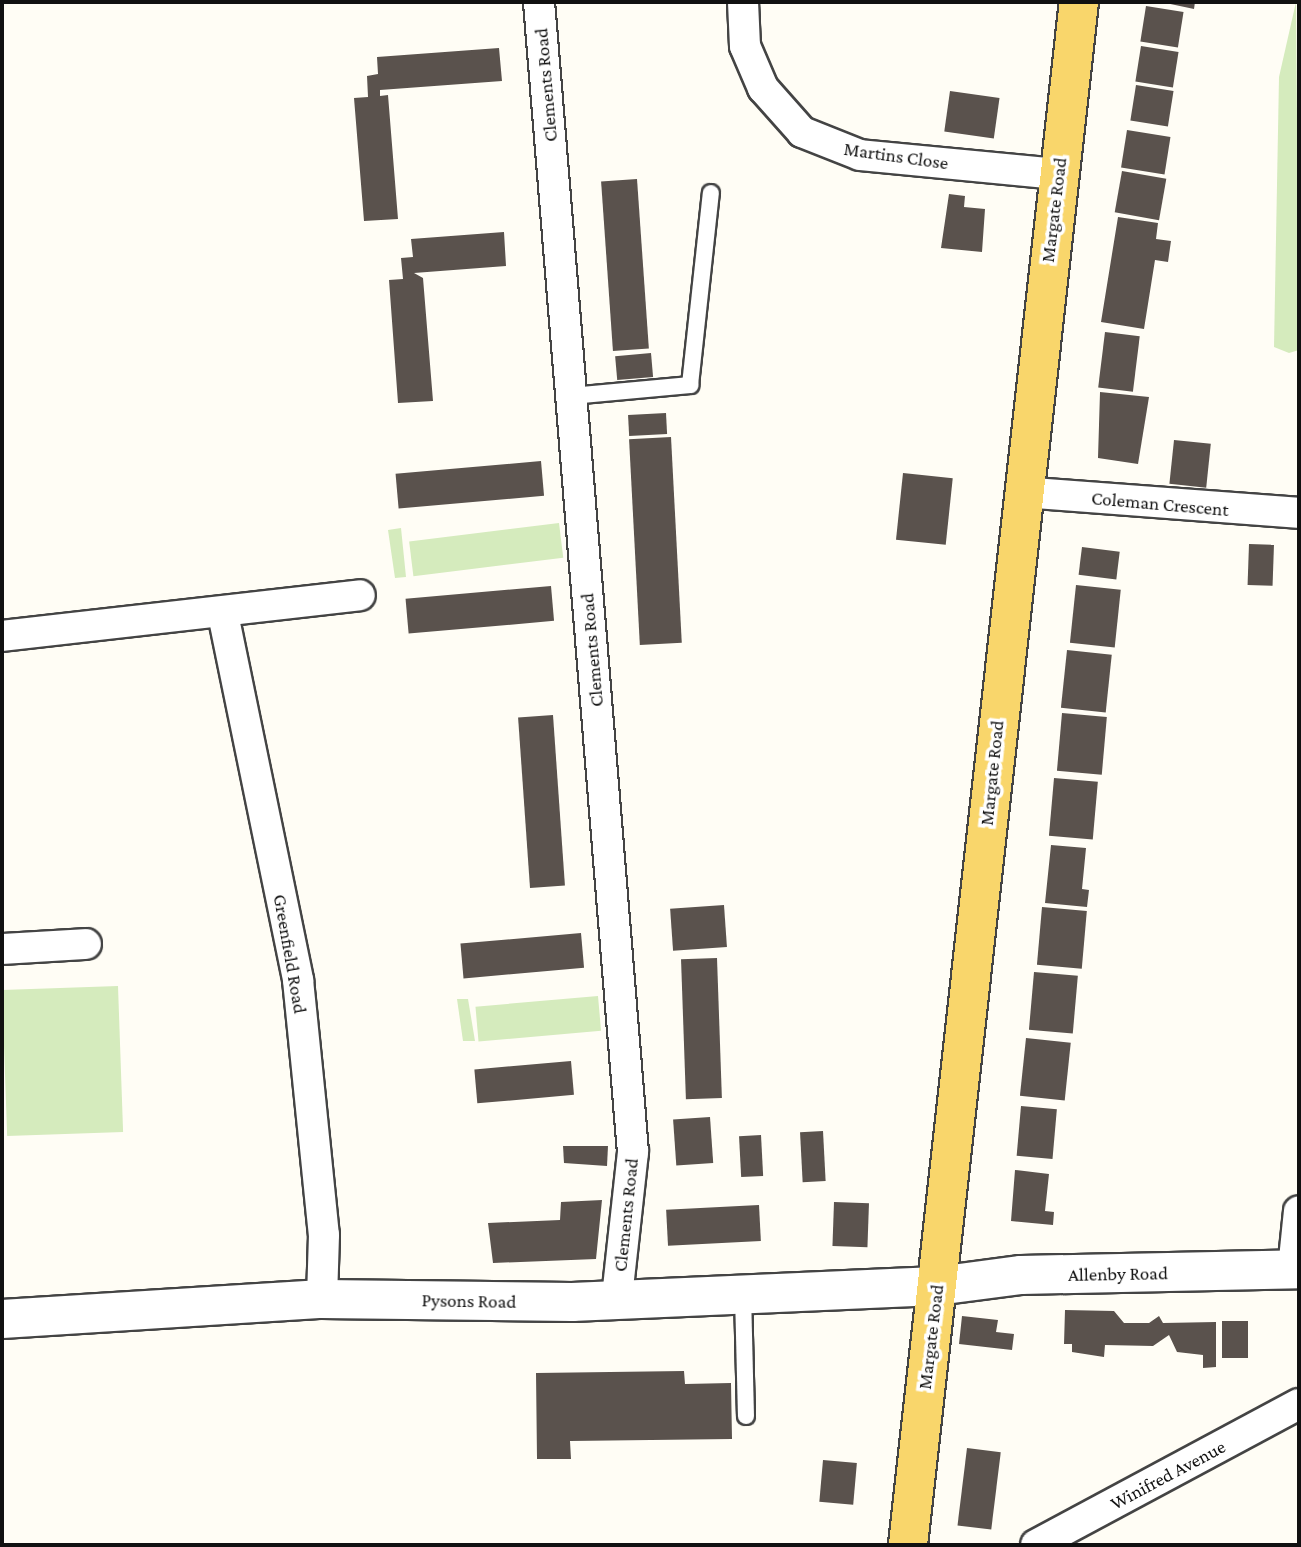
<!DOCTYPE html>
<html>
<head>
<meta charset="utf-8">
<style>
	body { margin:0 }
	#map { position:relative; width:1301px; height:1547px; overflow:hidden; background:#fffdf5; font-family:"Crimson Pro",serif }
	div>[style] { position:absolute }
	.green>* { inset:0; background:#d5ebbd; transform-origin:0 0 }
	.building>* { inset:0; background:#5a524d; transform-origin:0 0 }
	.roads { filter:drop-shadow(2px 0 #444) drop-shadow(-2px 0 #444) drop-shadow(0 2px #444) drop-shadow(0 -2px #444) }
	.service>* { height:16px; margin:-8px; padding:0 8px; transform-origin:8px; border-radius:8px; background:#fff }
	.minor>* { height:30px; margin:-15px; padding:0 15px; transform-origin:15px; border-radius:15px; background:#fff }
	.tertiary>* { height:38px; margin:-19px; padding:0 19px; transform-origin:19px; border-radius:19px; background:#fff }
	.primary>* { height:38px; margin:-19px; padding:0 19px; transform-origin:19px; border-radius:19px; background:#f9d66b }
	span { translate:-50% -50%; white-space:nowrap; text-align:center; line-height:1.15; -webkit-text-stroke:7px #fff; paint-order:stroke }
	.street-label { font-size:19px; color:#111 }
	.frame { position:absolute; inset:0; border:4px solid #111; pointer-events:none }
</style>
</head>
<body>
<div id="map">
	<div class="green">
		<i style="clip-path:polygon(1296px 2px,1299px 350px,1289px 353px,1274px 347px,1279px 77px)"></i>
		<i style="left:559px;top:523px;width:35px;height:151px;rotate:83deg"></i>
		<i style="clip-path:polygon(401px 528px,406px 577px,395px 578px,388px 530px)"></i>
		<i style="left:118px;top:986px;width:146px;height:116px;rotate:88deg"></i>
		<i style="left:598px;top:996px;width:35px;height:123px;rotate:85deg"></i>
		<i style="clip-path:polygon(457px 999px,468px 999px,475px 1041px,463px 1041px)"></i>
	</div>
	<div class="building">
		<i style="clip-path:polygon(1161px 2px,1195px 2px,1194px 9px)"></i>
		<i style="left:1146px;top:6px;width:38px;height:36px;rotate:9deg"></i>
		<i style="left:1141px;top:46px;width:38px;height:36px;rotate:9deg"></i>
		<i style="clip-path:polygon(499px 48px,502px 81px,380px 90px,380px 96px,388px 95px,398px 219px,364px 221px,354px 98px,368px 97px,367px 76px,378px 74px,377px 57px)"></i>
		<i style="left:1136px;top:85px;width:38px;height:36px;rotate:9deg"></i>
		<i style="left:950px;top:91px;width:50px;height:41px;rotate:8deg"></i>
		<i style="left:1127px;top:130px;width:44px;height:38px;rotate:9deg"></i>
		<i style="left:1122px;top:171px;width:45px;height:42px;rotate:10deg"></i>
		<i style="left:637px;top:179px;width:170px;height:36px;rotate:86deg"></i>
		<i style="clip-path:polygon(949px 194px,965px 196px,964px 207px,985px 209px,982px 252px,941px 248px)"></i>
		<i style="clip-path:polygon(1118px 217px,1158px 223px,1156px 239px,1171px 241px,1168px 262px,1155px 260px,1144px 329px,1101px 322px)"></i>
		<i style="clip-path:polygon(504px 232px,506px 266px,414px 273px,423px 278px,433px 401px,398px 403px,389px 280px,403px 279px,401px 258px,413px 257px,411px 239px)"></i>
		<i style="left:1105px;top:332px;width:35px;height:56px;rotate:7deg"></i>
		<i style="left:651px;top:353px;width:24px;height:36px;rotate:85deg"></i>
		<i style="clip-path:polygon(1100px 392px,1149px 397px,1138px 464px,1098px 458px)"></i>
		<i style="left:666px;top:413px;width:21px;height:38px;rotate:87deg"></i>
		<i style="left:671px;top:437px;width:206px;height:42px;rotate:87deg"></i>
		<i style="left:1174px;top:440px;width:37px;height:44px;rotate:6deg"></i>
		<i style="left:541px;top:461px;width:35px;height:146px;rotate:85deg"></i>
		<i style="left:903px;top:473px;width:50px;height:67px;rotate:6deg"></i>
		<i style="left:1249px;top:544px;width:25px;height:41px;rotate:2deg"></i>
		<i style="left:1082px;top:547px;width:38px;height:28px;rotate:7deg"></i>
		<i style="left:1076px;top:585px;width:45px;height:58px;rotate:6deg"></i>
		<i style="left:551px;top:586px;width:35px;height:146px;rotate:85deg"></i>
		<i style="left:1067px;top:650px;width:45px;height:58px;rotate:6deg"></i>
		<i style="left:1062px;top:713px;width:45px;height:58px;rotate:5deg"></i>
		<i style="left:553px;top:715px;width:171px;height:35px;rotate:86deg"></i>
		<i style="left:1054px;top:778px;width:44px;height:58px;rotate:5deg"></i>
		<i style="clip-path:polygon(1051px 845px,1086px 848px,1082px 889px,1089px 890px,1087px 907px,1045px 903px)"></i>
		<i style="left:724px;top:905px;width:42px;height:54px;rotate:86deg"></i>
		<i style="left:1042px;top:907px;width:45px;height:58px;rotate:5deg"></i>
		<i style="left:581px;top:933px;width:35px;height:121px;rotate:85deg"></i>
		<i style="left:717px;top:958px;width:140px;height:36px;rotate:88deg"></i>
		<i style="left:1034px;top:972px;width:44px;height:58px;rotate:5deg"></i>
		<i style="left:1026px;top:1038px;width:45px;height:58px;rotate:6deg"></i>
		<i style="left:571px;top:1061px;width:34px;height:97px;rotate:85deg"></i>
		<i style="left:1021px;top:1106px;width:36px;height:50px;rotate:5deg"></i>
		<i style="left:710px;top:1117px;width:46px;height:37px;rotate:86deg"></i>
		<i style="left:823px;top:1131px;width:50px;height:23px;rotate:87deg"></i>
		<i style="left:761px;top:1135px;width:41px;height:22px;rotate:87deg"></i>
		<i style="clip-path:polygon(563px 1146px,608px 1146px,607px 1166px,564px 1163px)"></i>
		<i style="clip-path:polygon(1015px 1170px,1049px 1174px,1045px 1211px,1054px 1212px,1053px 1225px,1011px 1221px)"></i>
		<i style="clip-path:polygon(602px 1200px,596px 1259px,493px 1263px,488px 1223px,560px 1220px,561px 1202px)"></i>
		<i style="left:834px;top:1202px;width:35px;height:44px;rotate:2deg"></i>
		<i style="left:759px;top:1205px;width:36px;height:93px;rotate:87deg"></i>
		<i style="clip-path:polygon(1065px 1310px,1114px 1311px,1124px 1323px,1149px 1323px,1159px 1316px,1163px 1323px,1216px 1322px,1216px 1367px,1203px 1368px,1203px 1355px,1177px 1352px,1169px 1335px,1153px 1346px,1105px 1345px,1104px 1357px,1072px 1352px,1072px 1344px,1064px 1344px)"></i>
		<i style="clip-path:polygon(962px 1316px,998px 1320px,996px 1332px,1014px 1334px,1012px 1350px,959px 1344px)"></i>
		<i style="left:1222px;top:1321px;width:26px;height:37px"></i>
		<i style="clip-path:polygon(684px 1371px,685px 1384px,731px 1383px,732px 1439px,570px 1441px,571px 1459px,537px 1459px,536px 1373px)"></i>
		<i style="left:967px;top:1448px;width:34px;height:78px;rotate:7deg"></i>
		<i style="left:823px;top:1460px;width:34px;height:42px;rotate:5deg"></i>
	</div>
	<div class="roads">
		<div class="service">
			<i style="left:571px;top:396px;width:120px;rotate:-5.3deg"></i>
			<i style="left:690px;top:385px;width:193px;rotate:-83.8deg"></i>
			<i style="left:743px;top:1294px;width:122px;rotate:88.6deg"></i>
		</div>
		<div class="minor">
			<i style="left:539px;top:2px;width:1154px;rotate:85.33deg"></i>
			<i style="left:633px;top:1152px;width:147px;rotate:96.3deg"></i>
			<i style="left:743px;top:2px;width:44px;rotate:87.4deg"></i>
			<i style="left:745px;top:46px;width:46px;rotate:66.8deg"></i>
			<i style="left:763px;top:88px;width:59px;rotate:48.4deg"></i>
			<i style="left:802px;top:132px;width:62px;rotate:21.6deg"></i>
			<i style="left:860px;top:155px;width:199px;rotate:5.5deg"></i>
			<i style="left:1021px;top:492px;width:279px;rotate:4.3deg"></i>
			<i style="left:223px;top:614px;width:374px;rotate:78.4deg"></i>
			<i style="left:298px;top:980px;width:256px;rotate:84.2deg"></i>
			<i style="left:324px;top:1235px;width:64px;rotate:91.8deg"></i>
			<i style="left:2px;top:636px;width:360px;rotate:-6.5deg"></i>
			<i style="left:2px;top:949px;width:84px;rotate:-3.4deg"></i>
			<i style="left:1293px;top:1269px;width:58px;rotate:-84.1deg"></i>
			<i style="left:1036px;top:1545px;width:298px;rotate:-28.2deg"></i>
		</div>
		<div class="tertiary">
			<i style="left:2px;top:1319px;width:321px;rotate:-3.6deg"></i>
			<i style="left:322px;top:1299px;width:250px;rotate:0.7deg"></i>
			<i style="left:572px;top:1302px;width:365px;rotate:-2.5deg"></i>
			<i style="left:937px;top:1286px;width:85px;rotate:-7.5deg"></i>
			<i style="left:1021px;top:1275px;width:278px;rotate:-1.2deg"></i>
		</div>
		<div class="primary">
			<i style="left:908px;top:1545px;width:1552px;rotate:-83.68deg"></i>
		</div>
	</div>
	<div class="street-label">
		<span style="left:546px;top:85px;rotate:-95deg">Clements Road</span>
		<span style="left:896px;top:156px;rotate:8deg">Martins Close</span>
		<span style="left:1054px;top:210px;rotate:-83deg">Margate Road</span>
		<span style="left:1160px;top:504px;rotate:5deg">Coleman Crescent</span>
		<span style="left:592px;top:650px;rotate:-95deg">Clements Road</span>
		<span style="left:992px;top:773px;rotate:-84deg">Margate Road</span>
		<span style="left:290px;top:954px;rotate:80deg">Greenfield Road</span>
		<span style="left:626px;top:1215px;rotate:-84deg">Clements Road</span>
		<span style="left:1118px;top:1274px;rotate:-1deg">Allenby Road</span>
		<span style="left:469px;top:1301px;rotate:1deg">Pysons Road</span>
		<span style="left:931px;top:1337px;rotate:-83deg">Margate Road</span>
		<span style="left:1168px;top:1475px;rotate:-28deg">Winifred Avenue</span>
	</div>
	<div class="frame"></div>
</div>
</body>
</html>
